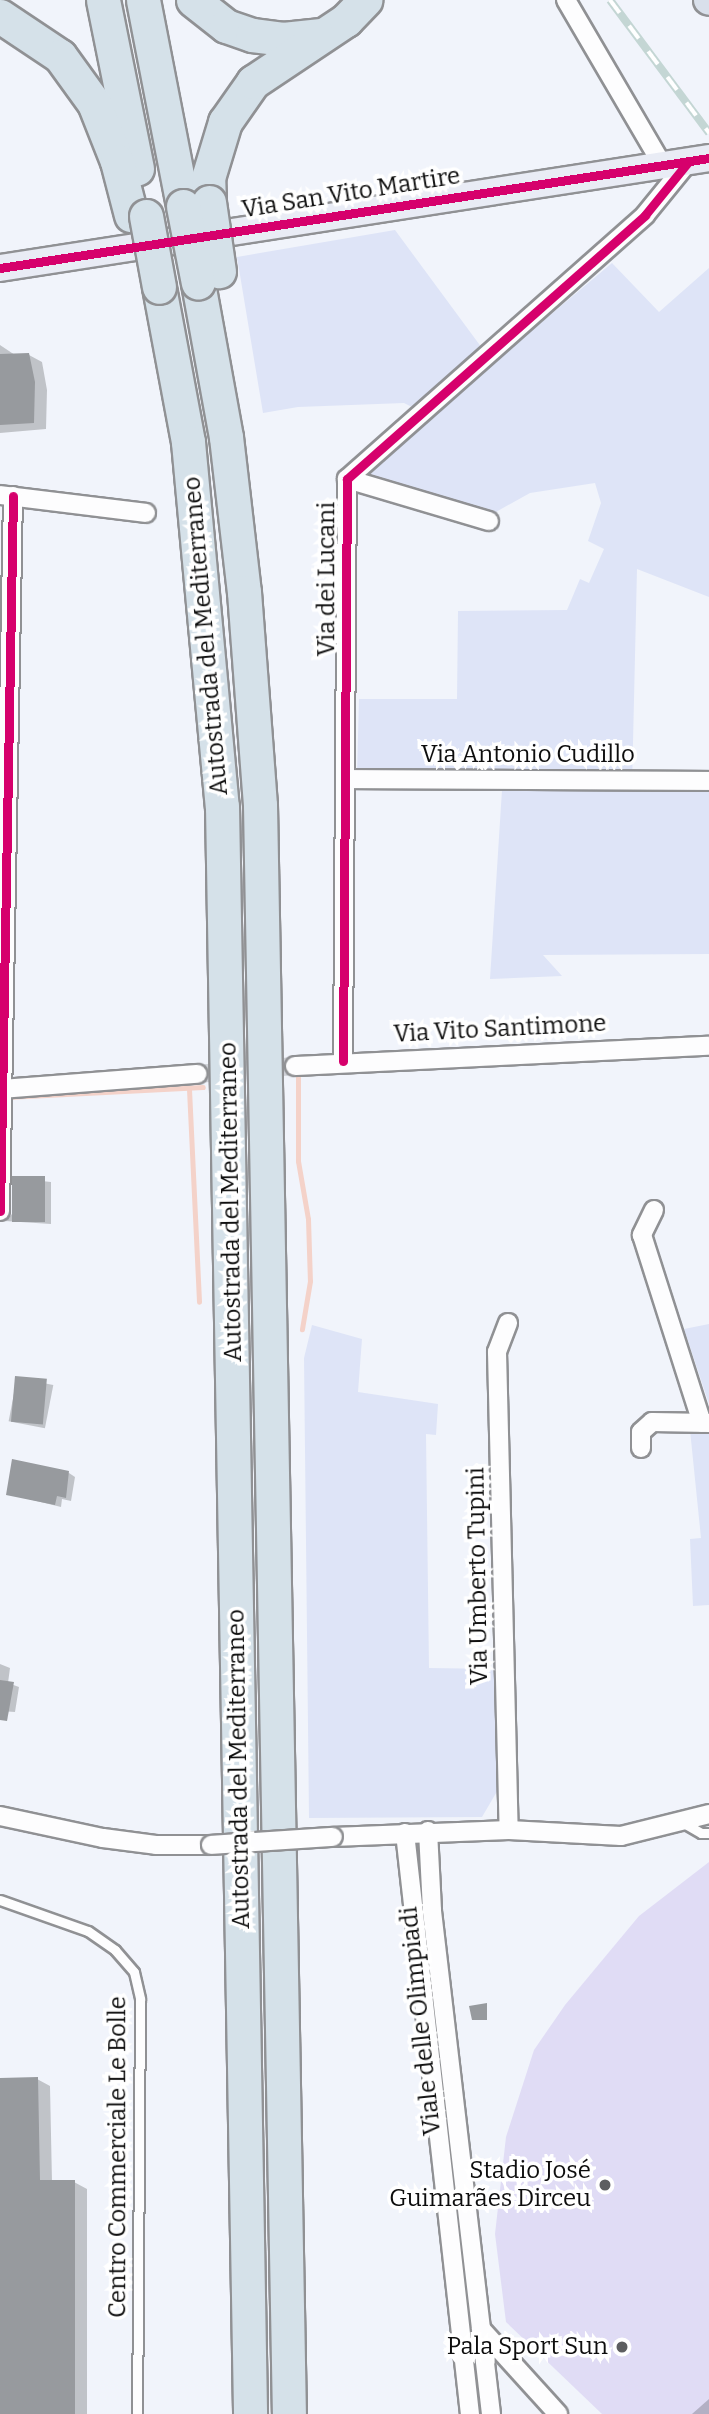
<!DOCTYPE html>
<html>
<head>
<meta charset="utf-8">
<style>
	body { margin:0 }
	#map { position:relative; width:709px; height:2414px; overflow:hidden; background:#f1f4fb; font-family:Bitter,serif }
	div>[style] { position:absolute }
	.farmland>* { inset:0; background:#dee4f7 }
	.pitch>* { inset:0; background:#e0dcf5 }
	.shadow>* { inset:0; background:#0003; transform-origin:0 0 }
	.stream>* { height:5px; margin:-2.5px; padding:0 2.5px; transform-origin:2.5px; border-radius:2.5px; background:#f4d2c9 }
	.building>* { inset:0; background:#979a9e; transform-origin:0 0 }
	.street-tunnel>* { height:18px; margin-top:-9px; transform-origin:0; background:repeating-linear-gradient(90deg,#cfd1d7 0 18px,transparent 0 27px) }
	.roads { filter:drop-shadow(2px 0 #909194) drop-shadow(-2px 0 #909194) drop-shadow(0 2px #909194) drop-shadow(0 -2px #909194) }
	.lane>* { height:9px; margin:-4.5px; padding:0 4.5px; transform-origin:4.5px; border-radius:4.5px; background:#fdfdfe }
	.street>* { height:18px; margin:-9px; padding:0 9px; transform-origin:9px; border-radius:9px; background:#fdfdfe }
	.secondary>* { height:26px; margin:-13px; padding:0 13px; transform-origin:13px; border-radius:13px; background:#e9ecf5 }
	.primary>* { height:28px; margin:-14px; padding:0 14px; transform-origin:14px; border-radius:14px; background:#d9e0eb }
	.highway>* { height:33px; margin:-16.5px; padding:0 16.5px; transform-origin:16.5px; border-radius:16.5px; background:#d5e1e9 }
	.rail>* { height:8px; margin-top:-4px; transform-origin:0; background:repeating-linear-gradient(90deg,#fff 0 16px,#c4d6d4 0 32px); box-sizing:border-box; border-block:2px solid #c4d6d4 }
	.bridges { filter:drop-shadow(2px 0 #909194) drop-shadow(-2px 0 #909194) drop-shadow(0 2px #909194) drop-shadow(0 -2px #909194) }
	.street-bridge>* { height:18px; margin:-9px; padding:0 9px; transform-origin:9px; border-radius:9px; background:#fdfdfe }
	.highway-bridge>* { height:33px; margin:-16.5px; padding:0 16.5px; transform-origin:16.5px; border-radius:16.5px; background:#d5e1e9 }
	.cycleway>* { height:9px; margin:-4.5px; padding:0 4.5px; transform-origin:4.5px; border-radius:4.5px; background:#d6006c }
	.dots>* { width:19px; height:19px; translate:-50% -50%; box-sizing:border-box; border:4px solid #fff; border-radius:50% }
	span { translate:-50% -50%; white-space:nowrap; text-align:center; line-height:1.15; -webkit-text-stroke:7px #fff; paint-order:stroke }
	.street-label { font-size:24px; color:#0d0d0d }
	.poi-label { font-size:24px; color:#0d0d0d }
	.right { translate:-100% -50%; text-align:right }
</style>
</head>
<body>
<div id="map">
	<div class="farmland">
		<i style="clip-path:polygon(395px 230px,493px 363px,612px 263px,659px 312px,709px 268px,709px 597px,637px 569px,632px 787px,709px 791px,709px 954px,543px 955px,562px 976px,490px 979px,503px 774px,357px 774px,359px 699px,457px 699px,458px 611px,567px 610px,580px 579px,589px 583px,604px 549px,588px 541px,601px 503px,595px 483px,530px 493px,494px 513px,366px 477px,432px 417px,404px 403px,298px 407px,263px 413px,237px 257px)"></i>
		<i style="clip-path:polygon(709px 1324px,709px 1404px,684px 1329px)"></i>
		<i style="clip-path:polygon(312px 1325px,362px 1339px,358px 1392px,438px 1404px,436px 1435px,426px 1434px,429px 1668px,497px 1669px,499px 1788px,482px 1817px,309px 1818px,304px 1358px)"></i>
		<i style="clip-path:polygon(690px 1430px,709px 1430px,709px 1605px,693px 1606px,690px 1539px,701px 1538px)"></i>
	</div>
	<div class="pitch">
		<i style="clip-path:polygon(709px 1862px,709px 2414px,602px 2414px,506px 2322px,495px 2234px,506px 2137px,534px 2050px,565px 2005px,639px 1916px)"></i>
	</div>
	<div class="shadow">
		<i style="clip-path:polygon(0 345px,15px 355px,29px 355px,42px 362px,47px 390px,46px 429px,0 433px)"></i>
		<i style="clip-path:polygon(14px 1178px,51px 1182px,51px 1224px,5px 1221px,13px 1213px)"></i>
		<i style="left:17px;top:1378px;width:37px;height:44px;rotate:11deg"></i>
		<i style="clip-path:polygon(69px 1473px,75px 1477px,71px 1501px,62px 1499px,61px 1507px,8px 1494px)"></i>
		<i style="clip-path:polygon(0 1664px,10px 1668px,8px 1683px,19px 1687px,15px 1712px,0 1711px)"></i>
		<i style="clip-path:polygon(0 2079px,37px 2079px,50px 2086px,52px 2182px,74px 2182px,87px 2189px,87px 2414px,0 2414px)"></i>
		<i style="clip-path:polygon(709px 2399px,709px 2414px,692px 2414px)"></i>
	</div>
	<div class="stream">
		<i style="left:298px;top:1075px;width:86px;rotate:90deg"></i>
		<i style="left:298px;top:1161px;width:59px;rotate:80.2deg"></i>
		<i style="left:308px;top:1219px;width:62px;rotate:88.2deg"></i>
		<i style="left:310px;top:1281px;width:49px;rotate:99.5deg"></i>
		<i style="left:189px;top:1089px;width:213px;rotate:87.3deg"></i>
		<i style="left:7px;top:1097px;width:196px;rotate:-2.9deg"></i>
	</div>
	<div class="building">
		<i style="clip-path:polygon(29px 353px,35px 382px,34px 423px,0 425px,0 354px)"></i>
		<i style="left:12px;top:1176px;width:33px;height:46px"></i>
		<i style="left:15px;top:1376px;width:32px;height:46px;rotate:5deg"></i>
		<i style="clip-path:polygon(12px 1459px,69px 1471px,66px 1498px,57px 1496px,55px 1505px,6px 1495px)"></i>
		<i style="clip-path:polygon(0 1680px,14px 1682px,7px 1721px,0 1720px)"></i>
		<i style="clip-path:polygon(487px 2003px,487px 2020px,472px 2020px,469px 2006px)"></i>
		<i style="clip-path:polygon(38px 2077px,40px 2180px,75px 2180px,75px 2414px,0 2414px,0 2078px)"></i>
	</div>
	<div class="street-tunnel">
		<i style="left:197px;top:1074px;width:98px;rotate:-4.7deg"></i>
	</div>
	<div class="roads">
		<div class="lane">
			<i style="left:682px;top:1822px;width:22px;rotate:30deg"></i>
			<i style="left:701px;top:1833px;width:8px"></i>
			<i style="left:0;top:1900px;width:93px;rotate:19.4deg"></i>
			<i style="left:88px;top:1931px;width:33px;rotate:35deg"></i>
			<i style="left:115px;top:1950px;width:29px;rotate:49deg"></i>
			<i style="left:134px;top:1972px;width:28px;rotate:77deg"></i>
			<i style="left:140px;top:1999px;width:415px;rotate:90.4deg"></i>
		</div>
		<div class="street">
			<i style="left:566px;top:0;width:190px;rotate:59.7deg"></i>
			<i style="left:347px;top:479px;width:148px;rotate:16.5deg"></i>
			<i style="left:0;top:495px;width:147px;rotate:7deg"></i>
			<i style="left:347px;top:779px;width:362px;rotate:0.3deg"></i>
			<i style="left:343px;top:1061px;width:582px;rotate:-89.61deg"></i>
			<i style="left:347px;top:479px;width:398px;rotate:-41.5deg"></i>
			<i style="left:645px;top:215px;width:68px;rotate:-50.9deg"></i>
			<i style="left:295px;top:1066px;width:414px;rotate:-2.8deg"></i>
			<i style="left:0;top:1089px;width:198px;rotate:-4.4deg"></i>
			<i style="left:654px;top:1210px;width:28px;rotate:116deg"></i>
			<i style="left:642px;top:1235px;width:197px;rotate:72.3deg"></i>
			<i style="left:0;top:1211px;width:715px;rotate:-88.96deg"></i>
			<i style="left:508px;top:1323px;width:31px;rotate:111deg"></i>
			<i style="left:497px;top:1352px;width:478px;rotate:88.6deg"></i>
			<i style="left:641px;top:1448px;width:16px;rotate:-90deg"></i>
			<i style="left:641px;top:1432px;width:15px;rotate:-42deg"></i>
			<i style="left:652px;top:1422px;width:57px;rotate:1deg"></i>
			<i style="left:0;top:1816px;width:105px;rotate:12.1deg"></i>
			<i style="left:103px;top:1838px;width:53px;rotate:7.5deg"></i>
			<i style="left:156px;top:1845px;width:55px"></i>
			<i style="left:428px;top:1831px;width:80px;rotate:87.1deg"></i>
			<i style="left:432px;top:1911px;width:506px;rotate:83.31deg"></i>
			<i style="left:405px;top:1833px;width:585px;rotate:83.62deg"></i>
			<i style="left:333px;top:1837px;width:176px;rotate:-2.3deg"></i>
			<i style="left:509px;top:1830px;width:112px;rotate:3.1deg"></i>
			<i style="left:621px;top:1836px;width:91px;rotate:-14deg"></i>
			<i style="left:481px;top:2329px;width:115px;rotate:47.8deg"></i>
		</div>
		<div class="secondary">
			<i style="left:0;top:268px;width:717px;rotate:-8.82deg"></i>
		</div>
		<div class="primary">
			<i style="left:708px;top:0;width:1px;rotate:45deg"></i>
		</div>
		<div class="highway">
			<i style="left:103px;top:0;width:172px;rotate:78.6deg"></i>
			<i style="left:143px;top:0;width:210px;rotate:79deg"></i>
			<i style="left:193px;top:0;width:42px;rotate:38.2deg"></i>
			<i style="left:226px;top:26px;width:28px;rotate:19deg"></i>
			<i style="left:252px;top:35px;width:31px;rotate:7deg"></i>
			<i style="left:283px;top:39px;width:36px;rotate:-6deg"></i>
			<i style="left:0;top:16px;width:72px;rotate:33.7deg"></i>
			<i style="left:60px;top:56px;width:58px;rotate:54.1deg"></i>
			<i style="left:94px;top:103px;width:62px;rotate:68.4deg"></i>
			<i style="left:117px;top:161px;width:56px;rotate:75.5deg"></i>
			<i style="left:209px;top:202px;width:24px;rotate:-92deg"></i>
			<i style="left:208px;top:178px;width:59px;rotate:-73.1deg"></i>
			<i style="left:225px;top:122px;width:49px;rotate:-55deg"></i>
			<i style="left:253px;top:82px;width:112px;rotate:-33.7deg"></i>
			<i style="left:346px;top:20px;width:28px;rotate:-46deg"></i>
			<i style="left:198px;top:283px;width:157px;rotate:79.7deg"></i>
			<i style="left:226px;top:437px;width:156px;rotate:83.4deg"></i>
			<i style="left:244px;top:592px;width:214px;rotate:85.7deg"></i>
			<i style="left:260px;top:805px;width:1609px;rotate:88.97deg"></i>
			<i style="left:159px;top:287px;width:158px;rotate:79.4deg"></i>
			<i style="left:188px;top:442px;width:366px;rotate:84.7deg"></i>
			<i style="left:222px;top:806px;width:1608px;rotate:89deg"></i>
		</div>
	</div>
	<div class="rail">
		<i style="left:610px;top:0;width:166px;rotate:53.3deg"></i>
	</div>
	<div class="bridges">
		<div class="street-bridge">
			<i style="left:211px;top:1845px;width:122px;rotate:-3.8deg"></i>
		</div>
		<div class="highway-bridge">
			<i style="left:209px;top:202px;width:70px;rotate:81.8deg"></i>
			<i style="left:183px;top:206px;width:78px;rotate:79deg"></i>
			<i style="left:146px;top:216px;width:72px;rotate:79.6deg"></i>
		</div>
	</div>
	<div class="cycleway">
		<i style="left:0;top:268px;width:717px;rotate:-8.82deg"></i>
		<i style="left:343px;top:1061px;width:582px;rotate:-89.61deg"></i>
		<i style="left:347px;top:479px;width:398px;rotate:-41.5deg"></i>
		<i style="left:645px;top:215px;width:68px;rotate:-50.9deg"></i>
		<i style="left:0;top:1211px;width:715px;rotate:-88.96deg"></i>
	</div>
	<div class="dots">
		<i style="left:605px;top:2185px;background:#5d5e60"></i>
		<i style="left:622px;top:2347px;background:#5d5e60"></i>
	</div>
	<div class="street-label">
		<span style="left:351px;top:193px;rotate:-9deg">Via San Vito Martire</span>
		<span style="left:327px;top:579px;rotate:-90deg">Via dei Lucani</span>
		<span style="left:206px;top:636px;rotate:-95deg">Autostrada del Mediterraneo</span>
		<span style="left:528px;top:755px">Via Antonio Cudillo</span>
		<span style="left:500px;top:1029px;rotate:-3deg">Via Vito Santimone</span>
		<span style="left:231px;top:1202px;rotate:-91deg">Autostrada del Mediterraneo</span>
		<span style="left:478px;top:1576px;rotate:-91deg">Via Umberto Tupini</span>
		<span style="left:239px;top:1769px;rotate:-91deg">Autostrada del Mediterraneo</span>
		<span style="left:421px;top:2021px;rotate:-96deg">Viale delle Olimpiadi</span>
		<span style="left:118px;top:2157px;rotate:-90deg">Centro Commerciale Le Bolle</span>
	</div>
	<div class="poi-label">
		<span class="right" style="left:591px;top:2185px">Stadio José<br>Guimarães Dirceu</span>
		<span class="right" style="left:608px;top:2347px">Pala Sport Sun</span>
	</div>
</div>
</body>
</html>
